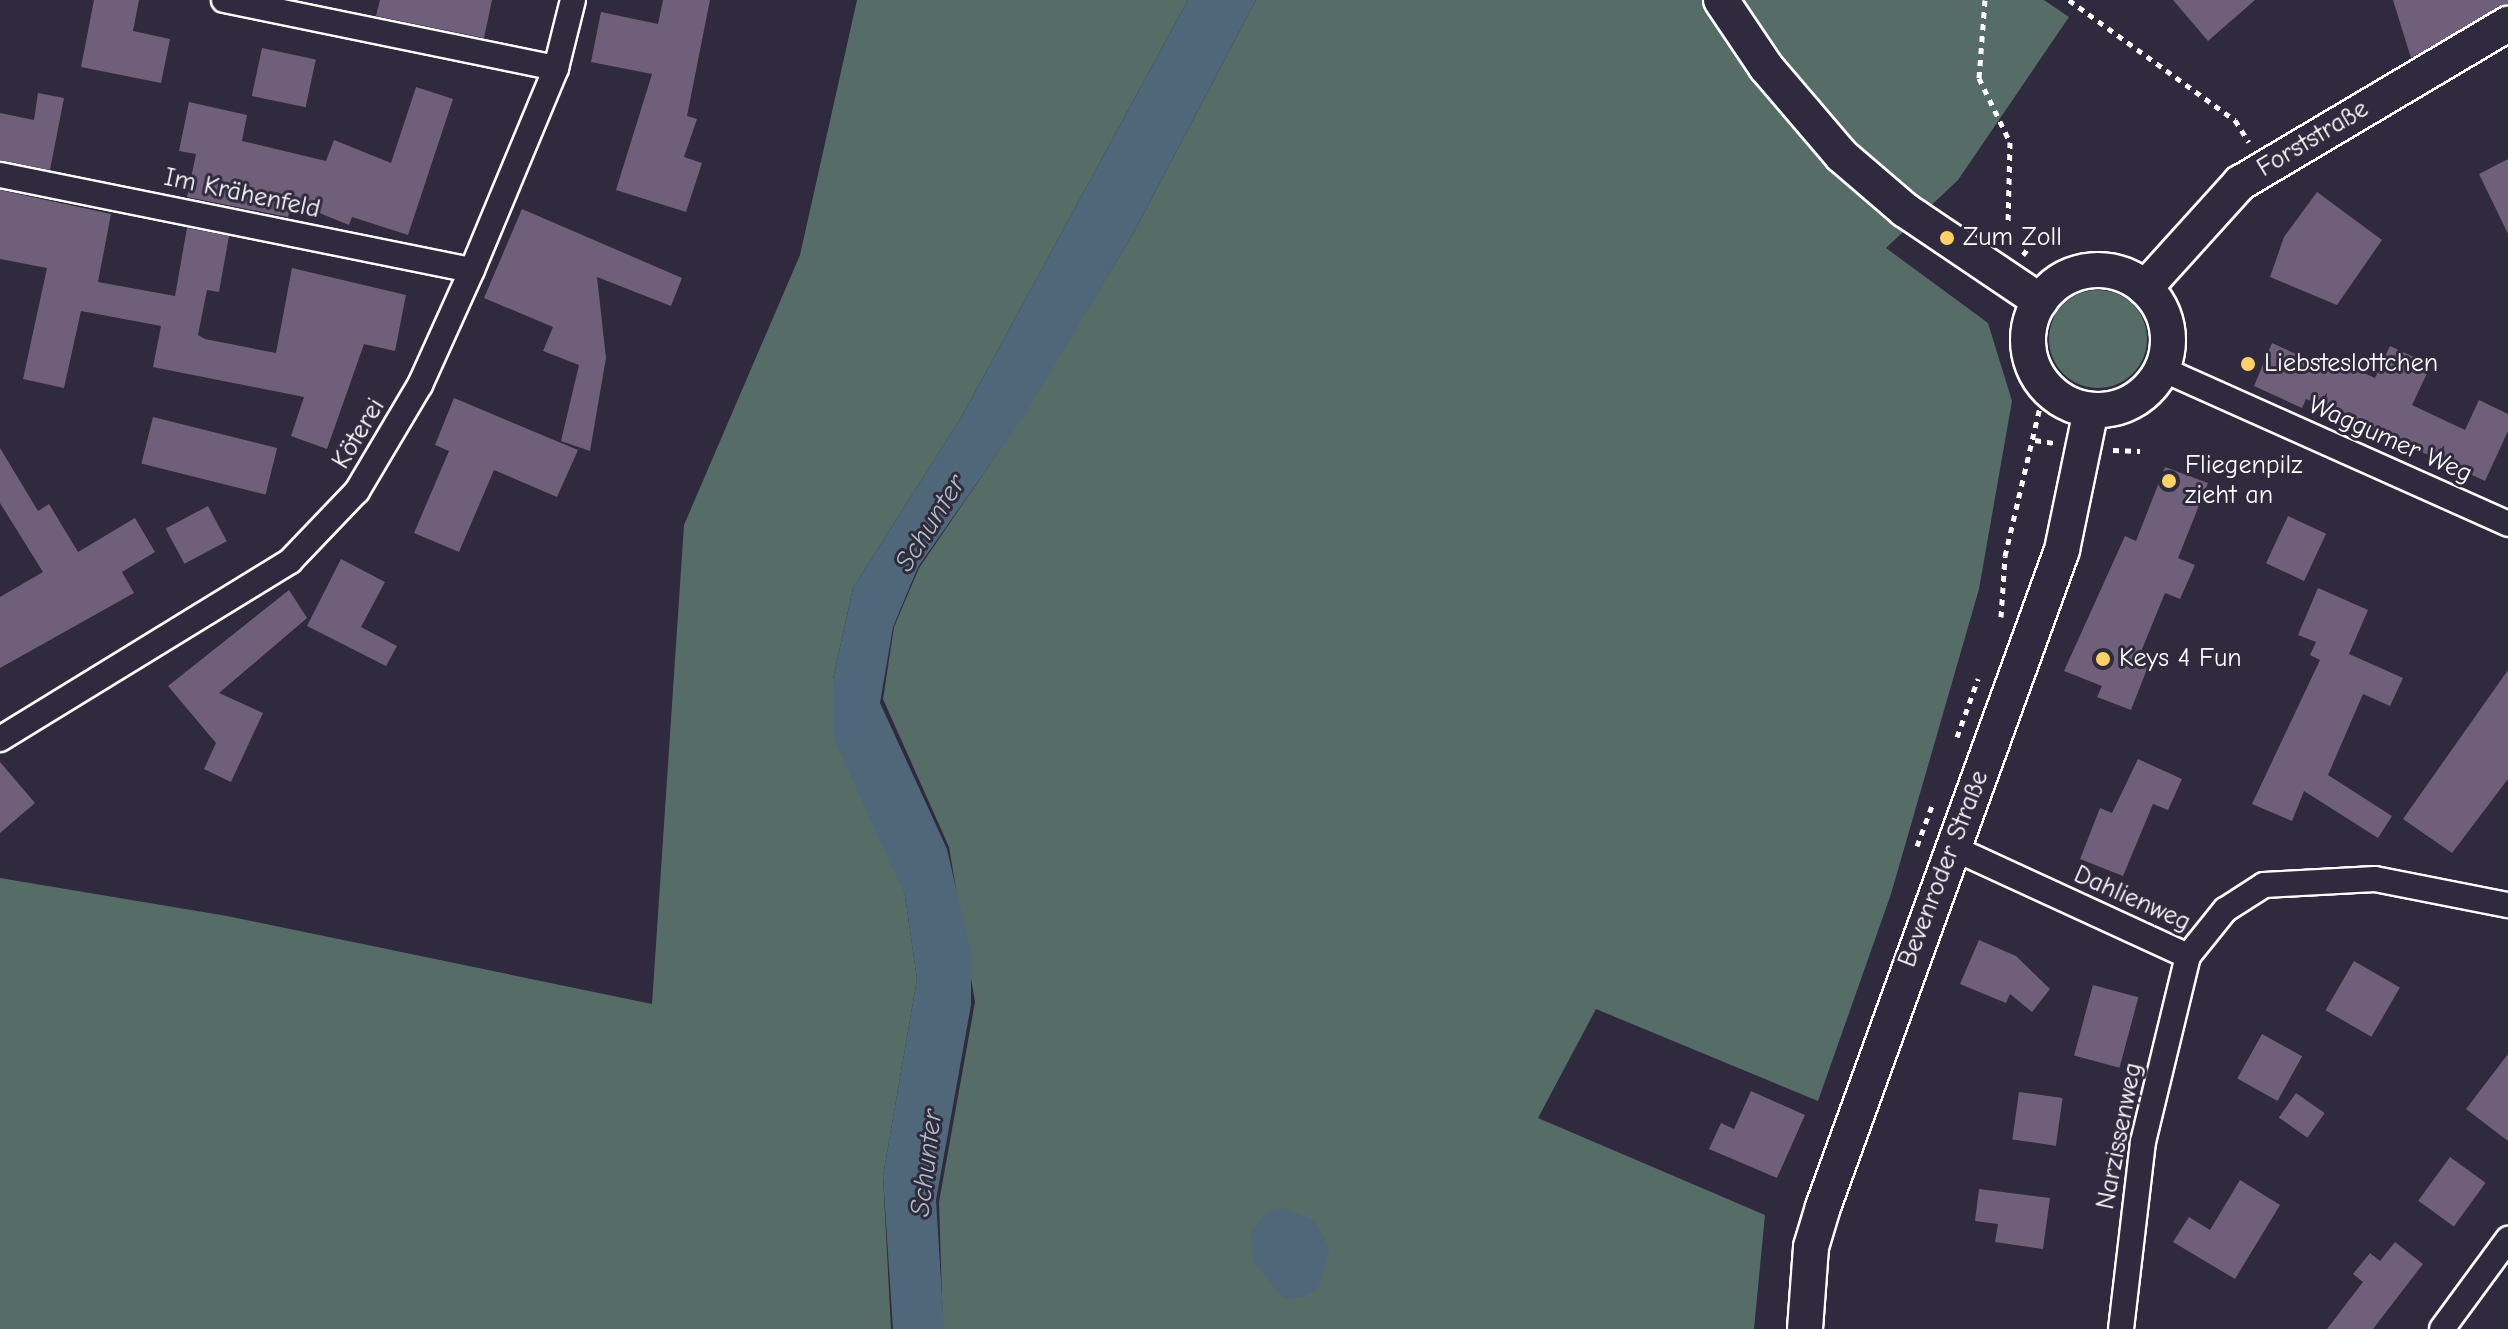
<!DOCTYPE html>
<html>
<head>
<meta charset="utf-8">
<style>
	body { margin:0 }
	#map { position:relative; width:2508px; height:1329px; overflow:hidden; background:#2f2a3d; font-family:"Comic Neue",sans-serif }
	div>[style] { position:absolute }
	.green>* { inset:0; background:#566c67 }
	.round { border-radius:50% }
	.water>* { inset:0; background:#50677a }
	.building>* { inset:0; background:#705f7a; transform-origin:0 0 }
	.path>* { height:5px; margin-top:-2.5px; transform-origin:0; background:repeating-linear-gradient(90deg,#fff 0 6px,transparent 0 12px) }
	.roads { filter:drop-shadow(2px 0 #fff) drop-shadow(-2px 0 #fff) drop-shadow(0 2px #fff) drop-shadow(0 -2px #fff) }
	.street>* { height:24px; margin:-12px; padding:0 12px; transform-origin:12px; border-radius:12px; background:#2f2a3d }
	.secondary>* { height:34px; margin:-17px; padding:0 17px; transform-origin:17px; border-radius:17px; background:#2f2a3d }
	.secondary>.ring { margin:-17px; padding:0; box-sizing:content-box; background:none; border:34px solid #2f2a3d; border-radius:50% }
	.dots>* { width:22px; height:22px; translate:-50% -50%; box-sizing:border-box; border:4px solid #2f2a3d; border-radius:50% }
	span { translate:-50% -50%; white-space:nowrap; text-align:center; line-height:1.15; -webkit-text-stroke:6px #2f2a3d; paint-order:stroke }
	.street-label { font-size:26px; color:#fff }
	.poi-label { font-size:26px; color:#fff }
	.left { translate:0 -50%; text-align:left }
	.water-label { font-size:28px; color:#b0bbc3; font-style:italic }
</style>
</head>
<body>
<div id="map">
	<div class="green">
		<i style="clip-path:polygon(857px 0,1188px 0,962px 416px,853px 588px,833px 679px,905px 896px,917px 979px,883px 1176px,891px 1329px,0 1329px,0 878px,227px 916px,652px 1004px,684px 525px,800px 255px)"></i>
		<i style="clip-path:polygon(1256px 0,2044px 0,2069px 17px,1958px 180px,1886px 248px,1988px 323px,2012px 401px,1979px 589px,1891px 894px,1818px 1101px,1596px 1009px,1538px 1118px,1765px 1215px,1754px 1329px,943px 1329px,939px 1202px,975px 1002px,949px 847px,883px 699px,894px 627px,919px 568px,1025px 413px,1134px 232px)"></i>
		<i class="round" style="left:2049px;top:290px;width:98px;height:98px"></i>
	</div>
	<div class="water">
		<i style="clip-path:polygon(1188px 0,1256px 0,1134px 232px,1026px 413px,918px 567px,893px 627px,880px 703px,947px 849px,971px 954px,971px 1005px,936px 1200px,944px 1329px,893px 1329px,883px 1176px,917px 979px,905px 896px,834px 739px,833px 679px,853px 588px,962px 416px)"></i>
		<i style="clip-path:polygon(1281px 1207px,1315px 1221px,1330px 1249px,1318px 1288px,1302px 1297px,1284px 1299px,1255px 1264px,1250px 1234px,1265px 1213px)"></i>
	</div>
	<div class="building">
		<i style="clip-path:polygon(94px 0,139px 0,133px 31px,170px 39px,161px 83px,81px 67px)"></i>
		<i style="clip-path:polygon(380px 0,492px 0,484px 38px,376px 16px)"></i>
		<i style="clip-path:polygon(663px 0,710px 0,687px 116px,697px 119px,684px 157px,702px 163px,686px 212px,616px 190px,652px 74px,591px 62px,601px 12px,658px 24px)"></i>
		<i style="clip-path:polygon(2173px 0,2255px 0,2208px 41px)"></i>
		<i style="clip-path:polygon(2393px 0,2508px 0,2508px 4px,2411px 58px)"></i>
		<i style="left:262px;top:48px;width:55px;height:49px;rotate:12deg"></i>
		<i style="clip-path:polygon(416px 87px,453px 99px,408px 235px,352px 217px,349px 225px,292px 202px,288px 217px,187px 197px,196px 154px,179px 151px,189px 102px,247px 115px,242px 141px,326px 161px,334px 140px,391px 163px)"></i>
		<i style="clip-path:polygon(38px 93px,64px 98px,50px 170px,0 160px,0 113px,34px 120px)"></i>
		<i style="clip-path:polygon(2508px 159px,2508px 234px,2479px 174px)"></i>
		<i style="clip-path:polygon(0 190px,111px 214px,98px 282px,175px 296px,187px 228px,229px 236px,219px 292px,207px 290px,198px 335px,205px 339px,276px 353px,292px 268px,406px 295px,395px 351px,364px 344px,327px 449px,291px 436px,304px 397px,153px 367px,161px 326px,81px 311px,64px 388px,23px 379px,47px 268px,0 259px)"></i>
		<i style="clip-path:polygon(2317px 192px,2382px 240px,2337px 305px,2270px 277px,2284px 237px)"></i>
		<i style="clip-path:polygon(522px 209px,682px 278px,671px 306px,597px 277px,606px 358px,590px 451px,561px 441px,579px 365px,543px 351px,553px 327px,484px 298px)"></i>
		<i style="clip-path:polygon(2272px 343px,2322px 366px,2327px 356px,2375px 378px,2390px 346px,2431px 365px,2412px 405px,2465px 430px,2479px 400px,2508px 414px,2508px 431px,2485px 481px,2306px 399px,2302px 408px,2254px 386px)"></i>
		<i style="clip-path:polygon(454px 398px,578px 450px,557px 497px,494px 470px,459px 552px,414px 533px,449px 451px,435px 445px)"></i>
		<i style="left:153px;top:417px;width:128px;height:48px;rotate:14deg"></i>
		<i style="clip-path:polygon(0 448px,38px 511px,49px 504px,78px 552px,135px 518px,155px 552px,122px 572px,134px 593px,0 668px,0 597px,43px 572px,0 503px)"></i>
		<i style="clip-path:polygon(2165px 467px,2208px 483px,2178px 558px,2195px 565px,2180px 599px,2165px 593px,2138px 659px,2149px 664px,2131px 710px,2097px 697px,2102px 686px,2064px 671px,2125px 536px,2136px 541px)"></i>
		<i style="left:208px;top:506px;width:40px;height:48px;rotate:62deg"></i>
		<i style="left:2288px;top:516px;width:42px;height:52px;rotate:25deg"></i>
		<i style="clip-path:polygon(341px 559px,385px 582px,361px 627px,397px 646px,386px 666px,307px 626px)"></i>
		<i style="clip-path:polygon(2318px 588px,2368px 610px,2349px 654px,2403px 678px,2390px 706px,2363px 694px,2328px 775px,2392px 816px,2378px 838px,2304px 791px,2292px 821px,2252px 804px,2320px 660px,2310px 655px,2316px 642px,2298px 635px)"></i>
		<i style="clip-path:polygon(289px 590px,307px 618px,219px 693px,263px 713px,231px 782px,204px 769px,216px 743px,168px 686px)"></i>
		<i style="clip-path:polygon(2508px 670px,2508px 779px,2452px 853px,2403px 819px)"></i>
		<i style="clip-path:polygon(2138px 759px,2182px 779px,2168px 810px,2153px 804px,2123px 876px,2080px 859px,2100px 808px,2112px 813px)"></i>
		<i style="clip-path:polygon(0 762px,35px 803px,0 833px)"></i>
		<i style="clip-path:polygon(1979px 940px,2016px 956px,2050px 989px,2032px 1012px,2010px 994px,2006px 1003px,1960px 984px)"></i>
		<i style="left:2354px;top:961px;width:53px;height:57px;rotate:30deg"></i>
		<i style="left:2093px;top:985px;width:47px;height:73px;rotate:15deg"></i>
		<i style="left:2262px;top:1034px;width:46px;height:51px;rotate:29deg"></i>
		<i style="clip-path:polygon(2508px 1054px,2508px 1141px,2466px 1109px)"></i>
		<i style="clip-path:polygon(1751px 1091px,1805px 1115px,1777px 1178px,1709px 1149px,1721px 1123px,1734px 1129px)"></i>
		<i style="left:2019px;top:1092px;width:44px;height:48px;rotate:8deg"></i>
		<i style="left:2296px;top:1093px;width:35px;height:30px;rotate:35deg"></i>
		<i style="left:2450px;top:1157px;width:44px;height:54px;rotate:36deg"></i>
		<i style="clip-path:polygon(2240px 1180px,2280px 1205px,2235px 1279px,2173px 1242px,2189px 1217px,2210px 1230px)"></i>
		<i style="clip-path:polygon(1979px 1189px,2050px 1198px,2043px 1249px,1995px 1242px,1998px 1224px,1975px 1221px)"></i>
		<i style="clip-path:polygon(2395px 1242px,2423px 1264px,2373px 1329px,2327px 1329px,2363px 1282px,2353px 1274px,2370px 1253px,2380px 1261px)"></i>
	</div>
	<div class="path">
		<i style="left:1985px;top:0;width:78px;rotate:94.4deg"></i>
		<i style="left:1979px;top:78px;width:71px;rotate:64.2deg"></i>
		<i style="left:2010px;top:142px;width:81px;rotate:91.4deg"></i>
		<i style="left:2069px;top:0;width:205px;rotate:35.9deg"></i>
		<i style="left:2235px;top:120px;width:26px;rotate:58deg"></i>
		<i style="left:2023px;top:255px;width:15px;rotate:-53deg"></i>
		<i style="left:2035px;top:440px;width:20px;rotate:9deg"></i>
		<i style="left:2113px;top:450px;width:27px;rotate:2deg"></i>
		<i style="left:2001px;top:617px;width:61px;rotate:-86.2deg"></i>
		<i style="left:2005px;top:556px;width:175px;rotate:-76.8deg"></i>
		<i style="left:1957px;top:737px;width:62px;rotate:-70.1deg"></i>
		<i style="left:1917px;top:846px;width:46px;rotate:-69.6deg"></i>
	</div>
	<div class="roads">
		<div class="street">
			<i style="left:224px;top:0;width:339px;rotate:11.6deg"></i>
			<i style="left:0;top:175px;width:481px;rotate:11.4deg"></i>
			<i style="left:2162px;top:369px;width:379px;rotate:24.1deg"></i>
			<i style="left:0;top:739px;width:340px;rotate:-31.5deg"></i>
			<i style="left:290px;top:561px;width:97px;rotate:-46.3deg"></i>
			<i style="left:357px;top:491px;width:123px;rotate:-59.3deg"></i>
			<i style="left:420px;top:385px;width:126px;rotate:-65.7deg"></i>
			<i style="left:472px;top:270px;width:219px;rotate:-67.4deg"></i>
			<i style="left:556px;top:68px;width:70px;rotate:-76deg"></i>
			<i style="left:1951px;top:847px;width:261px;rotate:24.7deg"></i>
			<i style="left:2188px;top:956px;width:59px;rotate:-51.2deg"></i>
			<i style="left:2225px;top:910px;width:46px;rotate:-32.7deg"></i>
			<i style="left:2264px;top:885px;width:111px;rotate:-3.1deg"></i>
			<i style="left:2375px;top:879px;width:136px;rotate:11.1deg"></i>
			<i style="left:2121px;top:1329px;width:188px;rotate:-83.3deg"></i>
			<i style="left:2143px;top:1142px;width:191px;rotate:-76.4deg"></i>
			<i style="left:2442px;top:1329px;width:112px;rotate:-53.7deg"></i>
		</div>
		<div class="secondary">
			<i style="left:1721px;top:0;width:81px;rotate:56.1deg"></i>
			<i style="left:1766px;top:67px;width:117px;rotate:49.5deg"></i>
			<i style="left:1842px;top:156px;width:83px;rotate:40.6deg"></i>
			<i style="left:1905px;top:210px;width:163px;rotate:34deg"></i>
			<i class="ring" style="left:2028px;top:270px;width:106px;height:106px"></i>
			<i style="left:2145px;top:288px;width:142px;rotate:-47.9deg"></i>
			<i style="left:2240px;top:183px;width:312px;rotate:-30.7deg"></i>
			<i style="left:1805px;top:1329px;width:82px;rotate:-85.8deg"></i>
			<i style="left:1811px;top:1247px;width:42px;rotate:-73.3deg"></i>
			<i style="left:1823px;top:1207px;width:699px;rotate:-70.01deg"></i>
			<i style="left:2062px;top:550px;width:143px;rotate:-78.3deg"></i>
		</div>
	</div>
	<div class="dots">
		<i style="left:1947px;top:238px;background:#ffd166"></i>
		<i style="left:2248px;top:364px;background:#ffd166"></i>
		<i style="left:2169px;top:481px;background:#ffd166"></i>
		<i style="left:2103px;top:659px;background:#ffd166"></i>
	</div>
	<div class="street-label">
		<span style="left:2313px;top:139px;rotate:-31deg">Forststraße</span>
		<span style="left:242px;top:194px;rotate:12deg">Im Krähenfeld</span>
		<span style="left:359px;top:434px;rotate:-59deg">Köterei</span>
		<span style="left:2390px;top:440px;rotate:24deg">Waggumer Weg</span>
		<span style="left:1944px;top:869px;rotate:-69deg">Bevenroder Straße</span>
		<span style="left:2132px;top:899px;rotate:24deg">Dahlienweg</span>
		<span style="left:2120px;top:1136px;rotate:-79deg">Narzissenweg</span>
	</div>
	<div class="poi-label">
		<span class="left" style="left:1963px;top:238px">Zum Zoll</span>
		<span class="left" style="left:2264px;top:364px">Liebsteslottchen</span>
		<span class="left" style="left:2185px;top:481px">Fliegenpilz<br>zieht an</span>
		<span class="left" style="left:2119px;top:659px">Keys 4 Fun</span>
	</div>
	<div class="water-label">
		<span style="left:930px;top:523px;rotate:-58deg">Schunter</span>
		<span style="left:926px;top:1163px;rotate:-83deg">Schunter</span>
	</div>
</div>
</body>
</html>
